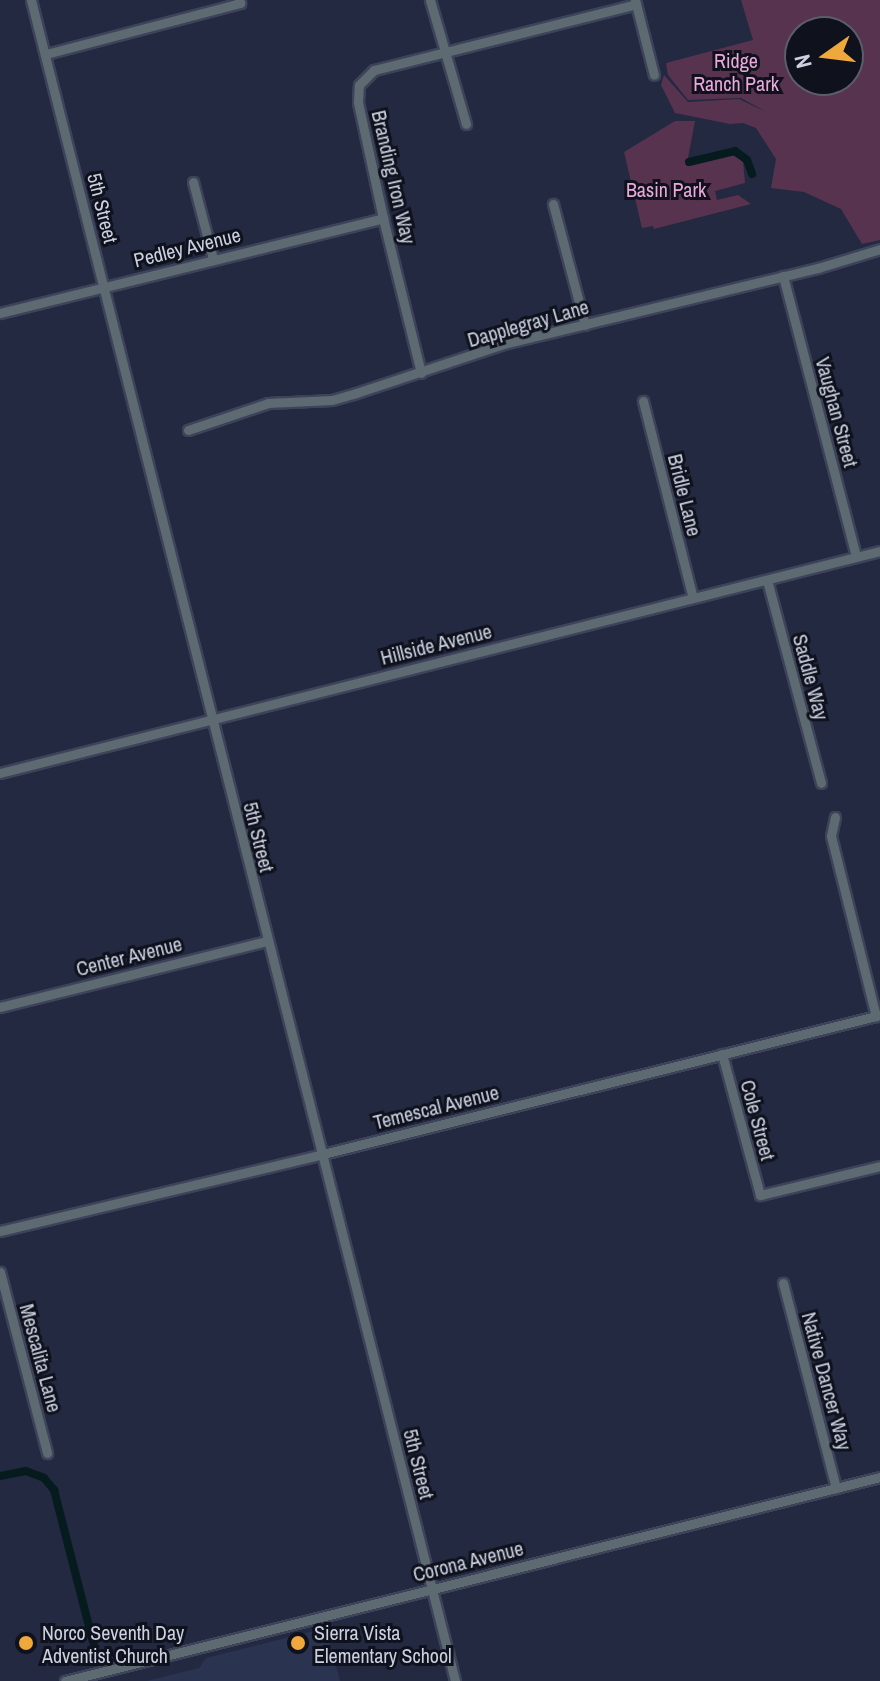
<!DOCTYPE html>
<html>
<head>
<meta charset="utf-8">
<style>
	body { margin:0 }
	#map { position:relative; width:880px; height:1681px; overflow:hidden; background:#222940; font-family:"Archivo Narrow",sans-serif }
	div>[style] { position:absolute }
	.built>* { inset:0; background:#2a3350 }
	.green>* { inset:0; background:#583350 }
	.canal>* { height:8px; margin:-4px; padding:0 4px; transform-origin:4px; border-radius:4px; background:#051b1e }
	.roads { filter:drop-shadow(2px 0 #3d445a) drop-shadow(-2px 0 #3d445a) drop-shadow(0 2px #3d445a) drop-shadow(0 -2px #3d445a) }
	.minor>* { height:9px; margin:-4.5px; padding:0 4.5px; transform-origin:4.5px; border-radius:4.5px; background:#5e6a72 }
	.dots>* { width:22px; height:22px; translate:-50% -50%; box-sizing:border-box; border:4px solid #0f121d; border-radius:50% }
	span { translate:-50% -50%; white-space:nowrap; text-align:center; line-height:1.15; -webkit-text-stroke:6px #0f121d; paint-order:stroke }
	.park-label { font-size:20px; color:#eba8db }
	.street-label { font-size:20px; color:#cbd1e0 }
	.poi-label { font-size:20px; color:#cbd1e0 }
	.left { translate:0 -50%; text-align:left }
	.north { position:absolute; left:784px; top:16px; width:80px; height:80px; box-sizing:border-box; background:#0f121d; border:2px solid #5a5e6b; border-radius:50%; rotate:256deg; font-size:22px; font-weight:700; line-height:32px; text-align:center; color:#cbd1e0 }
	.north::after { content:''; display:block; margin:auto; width:28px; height:36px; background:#eea83c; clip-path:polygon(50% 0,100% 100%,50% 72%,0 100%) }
</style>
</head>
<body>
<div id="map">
	<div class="built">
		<i style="clip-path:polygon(326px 1628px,340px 1681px,147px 1681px,199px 1668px,206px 1658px)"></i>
	</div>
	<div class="green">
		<i style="clip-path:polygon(evenodd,741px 0,880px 0,880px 240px,862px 244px,841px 209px,804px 192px,771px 188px,776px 159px,756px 128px,743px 123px,730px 124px,675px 113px,661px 85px,664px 75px,688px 102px,739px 99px,768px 113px,741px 98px,688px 100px,668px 75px,666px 63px,753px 40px,741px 0,800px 32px,848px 32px,848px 80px,800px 80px,800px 32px)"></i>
		<i style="clip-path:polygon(675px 121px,695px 121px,687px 163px,690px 165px,732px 155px,743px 161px,745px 183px,715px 191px,717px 200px,738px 195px,751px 204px,654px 229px,653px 226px,642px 228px,624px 152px)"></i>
	</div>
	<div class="canal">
		<i style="left:689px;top:162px;width:47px;rotate:-13.4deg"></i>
		<i style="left:735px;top:151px;width:15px;rotate:37deg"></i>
		<i style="left:747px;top:160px;width:15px;rotate:70deg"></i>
		<i style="left:0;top:1476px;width:26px;rotate:-11deg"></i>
		<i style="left:26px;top:1471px;width:19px;rotate:21deg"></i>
		<i style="left:44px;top:1478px;width:16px;rotate:50deg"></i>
		<i style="left:54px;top:1490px;width:161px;rotate:75.6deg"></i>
	</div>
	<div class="roads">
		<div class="minor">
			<i style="left:31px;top:0;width:1734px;rotate:75.84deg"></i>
			<i style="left:430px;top:0;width:129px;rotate:73.8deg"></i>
			<i style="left:635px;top:0;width:77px;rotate:75.8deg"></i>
			<i style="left:46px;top:54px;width:201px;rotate:-14.7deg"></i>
			<i style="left:240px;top:3px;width:3px;rotate:-108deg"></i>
			<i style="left:193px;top:182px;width:80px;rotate:75.4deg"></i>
			<i style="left:553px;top:204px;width:125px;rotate:75.2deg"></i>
			<i style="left:783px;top:276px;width:290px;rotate:75.4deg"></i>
			<i style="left:0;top:313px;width:395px;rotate:-13.9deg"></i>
			<i style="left:421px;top:373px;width:160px;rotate:-103.8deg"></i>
			<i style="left:383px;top:218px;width:119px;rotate:-102.2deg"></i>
			<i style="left:358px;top:102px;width:17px;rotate:-87deg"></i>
			<i style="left:359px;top:85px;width:21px;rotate:-45deg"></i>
			<i style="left:374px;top:70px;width:270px;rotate:-14.1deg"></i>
			<i style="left:643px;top:401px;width:203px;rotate:75.8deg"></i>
			<i style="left:188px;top:430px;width:84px;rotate:-18.6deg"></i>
			<i style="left:268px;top:403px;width:64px;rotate:-2.7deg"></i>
			<i style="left:332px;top:400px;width:25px;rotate:-16deg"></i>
			<i style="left:356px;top:393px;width:155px;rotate:-18.4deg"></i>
			<i style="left:503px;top:344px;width:324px;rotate:-13.6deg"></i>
			<i style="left:818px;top:268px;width:65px;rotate:-17deg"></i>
			<i style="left:767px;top:580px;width:210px;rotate:75.1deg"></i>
			<i style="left:0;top:773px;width:908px;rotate:-14.16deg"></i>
			<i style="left:835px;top:817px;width:19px;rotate:102deg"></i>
			<i style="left:831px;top:836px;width:186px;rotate:76deg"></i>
			<i style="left:0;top:1007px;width:275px;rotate:-13.9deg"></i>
			<i style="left:722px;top:1054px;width:146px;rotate:74.9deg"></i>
			<i style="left:760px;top:1195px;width:123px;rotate:-13.6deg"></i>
			<i style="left:0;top:1231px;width:332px;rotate:-13.4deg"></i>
			<i style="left:323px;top:1154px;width:574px;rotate:-14.01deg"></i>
			<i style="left:0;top:1272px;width:187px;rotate:75.4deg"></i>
			<i style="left:783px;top:1283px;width:212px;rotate:75.5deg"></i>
			<i style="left:65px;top:1681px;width:840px;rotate:-14.05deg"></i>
		</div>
	</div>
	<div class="dots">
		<i style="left:26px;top:1643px;background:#eea83c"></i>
		<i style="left:298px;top:1643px;background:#eea83c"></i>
	</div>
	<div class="park-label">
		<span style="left:736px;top:72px">Ridge<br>Ranch Park</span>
		<span style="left:666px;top:189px">Basin Park</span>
	</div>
	<div class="street-label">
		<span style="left:394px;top:177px;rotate:77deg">Branding Iron Way</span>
		<span style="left:103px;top:208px;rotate:76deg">5th Street</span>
		<span style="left:187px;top:247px;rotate:-14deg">Pedley Avenue</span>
		<span style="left:528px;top:323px;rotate:-16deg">Dapplegray Lane</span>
		<span style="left:837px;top:412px;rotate:75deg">Vaughan Street</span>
		<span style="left:685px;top:495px;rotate:76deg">Bridle Lane</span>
		<span style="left:436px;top:644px;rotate:-14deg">Hillside Avenue</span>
		<span style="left:811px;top:677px;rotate:75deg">Saddle Way</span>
		<span style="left:259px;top:837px;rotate:76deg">5th Street</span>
		<span style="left:129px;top:956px;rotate:-14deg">Center Avenue</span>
		<span style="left:436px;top:1107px;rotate:-14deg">Temescal Avenue</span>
		<span style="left:758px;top:1120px;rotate:75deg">Cole Street</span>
		<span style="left:41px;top:1358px;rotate:75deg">Mescalita Lane</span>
		<span style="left:827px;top:1381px;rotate:75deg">Native Dancer Way</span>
		<span style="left:419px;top:1464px;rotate:76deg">5th Street</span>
		<span style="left:468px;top:1561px;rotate:-14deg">Corona Avenue</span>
	</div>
	<div class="poi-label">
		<span class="left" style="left:42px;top:1644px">Norco Seventh Day<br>Adventist Church</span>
		<span class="left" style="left:314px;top:1644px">Sierra Vista<br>Elementary School</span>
	</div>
	<div class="north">N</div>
</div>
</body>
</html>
